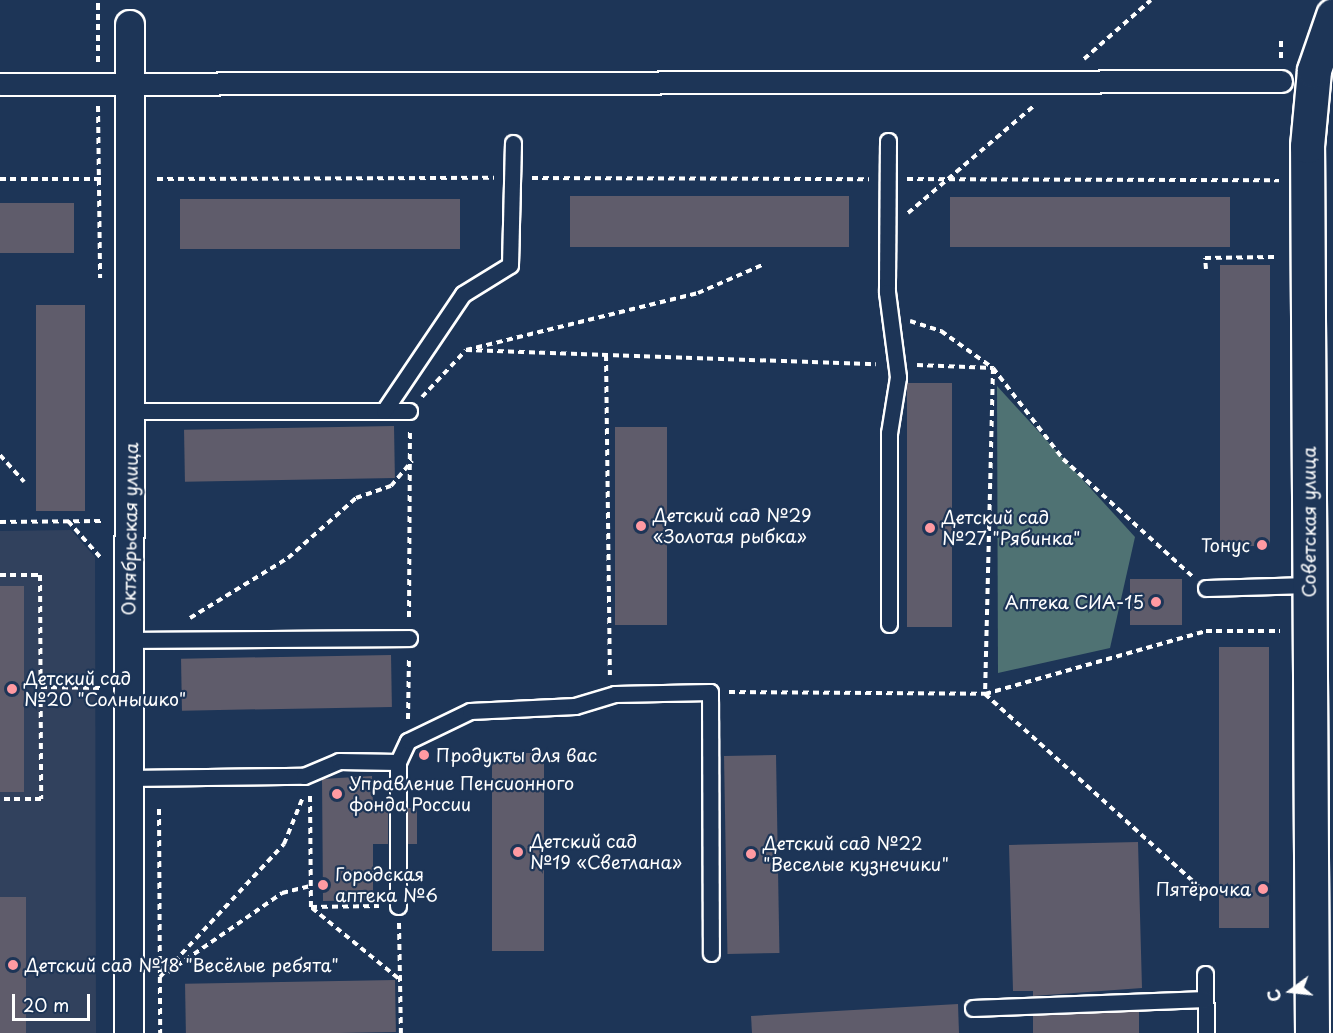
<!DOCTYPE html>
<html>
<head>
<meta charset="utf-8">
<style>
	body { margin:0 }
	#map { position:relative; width:1333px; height:1033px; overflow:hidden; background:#1d3557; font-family:"Playpen Sans",sans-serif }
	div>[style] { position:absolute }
	.built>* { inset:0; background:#31415d }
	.green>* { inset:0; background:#4f7273 }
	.building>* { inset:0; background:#5f5c6b; transform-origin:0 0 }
	.path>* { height:4px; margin-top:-2px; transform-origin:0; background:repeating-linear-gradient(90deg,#fff 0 6px,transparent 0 10.5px) }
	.roads { filter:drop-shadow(2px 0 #fff) drop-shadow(-2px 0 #fff) drop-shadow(0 2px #fff) drop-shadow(0 -2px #fff) }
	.service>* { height:15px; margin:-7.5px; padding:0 7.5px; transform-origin:7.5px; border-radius:7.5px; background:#1d3557 }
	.pedestrian>* { height:21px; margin:-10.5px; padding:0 10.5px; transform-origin:10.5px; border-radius:10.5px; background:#1d3557 }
	.minor>* { height:28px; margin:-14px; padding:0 14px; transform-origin:14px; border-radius:14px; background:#1d3557 }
	.secondary>* { height:33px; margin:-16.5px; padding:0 16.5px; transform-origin:16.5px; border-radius:16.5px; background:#1d3557 }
	.dots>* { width:16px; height:16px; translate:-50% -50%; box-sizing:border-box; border:3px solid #1d3557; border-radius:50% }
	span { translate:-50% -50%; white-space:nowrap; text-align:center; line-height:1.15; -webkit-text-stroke:4.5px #1d3557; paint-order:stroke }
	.poi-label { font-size:18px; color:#fff }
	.left { translate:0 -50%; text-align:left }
	.right { translate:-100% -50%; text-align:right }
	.street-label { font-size:18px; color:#fff }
	.north { position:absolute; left:1261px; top:961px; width:60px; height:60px; -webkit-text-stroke:4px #1d3557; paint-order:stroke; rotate:255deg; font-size:16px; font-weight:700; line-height:24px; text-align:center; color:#fff }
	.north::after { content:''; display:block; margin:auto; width:21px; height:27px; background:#fff; clip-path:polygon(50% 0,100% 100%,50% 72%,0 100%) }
	.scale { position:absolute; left:12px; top:994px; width:78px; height:27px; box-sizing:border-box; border:3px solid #fff; border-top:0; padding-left:8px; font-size:18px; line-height:21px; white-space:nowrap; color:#fff; -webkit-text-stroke:4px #1d3557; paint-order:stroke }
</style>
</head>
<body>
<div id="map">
	<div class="built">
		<i style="clip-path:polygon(71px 530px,95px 557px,96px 1033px,0 1033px,0 531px)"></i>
	</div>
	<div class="green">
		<i style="clip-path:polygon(997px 386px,1135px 537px,1110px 648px,998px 673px)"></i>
	</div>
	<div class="building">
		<i style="left:570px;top:196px;width:279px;height:51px"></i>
		<i style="left:950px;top:197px;width:280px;height:50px"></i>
		<i style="left:180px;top:199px;width:280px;height:50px"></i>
		<i style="left:0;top:203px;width:74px;height:50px"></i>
		<i style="left:1220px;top:265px;width:50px;height:281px"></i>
		<i style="left:36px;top:305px;width:49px;height:206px"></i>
		<i style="left:907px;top:383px;width:45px;height:244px"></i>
		<i style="left:394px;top:426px;width:52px;height:210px;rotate:89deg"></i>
		<i style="left:615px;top:427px;width:52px;height:198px"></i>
		<i style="left:1182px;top:579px;width:46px;height:52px;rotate:90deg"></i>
		<i style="left:24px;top:586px;width:206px;height:24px;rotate:90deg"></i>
		<i style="left:1269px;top:647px;width:281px;height:50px;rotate:90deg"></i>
		<i style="left:391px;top:655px;width:52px;height:210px;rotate:89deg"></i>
		<i style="left:544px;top:753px;width:198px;height:52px;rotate:90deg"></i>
		<i style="left:776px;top:755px;width:198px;height:52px;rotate:89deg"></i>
		<i style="clip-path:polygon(372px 776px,373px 807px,388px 807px,388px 844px,373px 844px,373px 900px,323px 901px,322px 779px)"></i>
		<i style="left:408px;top:808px;width:9px;height:36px"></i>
		<i style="clip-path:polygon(1138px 842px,1142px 988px,1033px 996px,1033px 991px,1013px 991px,1009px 845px)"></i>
		<i style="left:0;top:897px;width:26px;height:136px"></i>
		<i style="left:395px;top:980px;width:52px;height:210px;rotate:89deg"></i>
		<i style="clip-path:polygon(958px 1004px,959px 1033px,752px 1033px,751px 1016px)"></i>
		<i style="clip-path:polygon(1139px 1011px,1139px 1033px,1033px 1033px,1033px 1015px)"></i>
	</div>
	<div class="path">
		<i style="left:1281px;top:58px;width:20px;rotate:-90deg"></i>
		<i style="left:1084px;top:59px;width:89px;rotate:-41.4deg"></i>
		<i style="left:98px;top:62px;width:62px;rotate:-90deg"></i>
		<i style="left:98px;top:106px;width:172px;rotate:89.3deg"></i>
		<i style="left:532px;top:178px;width:337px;rotate:0.2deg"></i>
		<i style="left:0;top:179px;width:104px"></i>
		<i style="left:157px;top:179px;width:337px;rotate:-0.2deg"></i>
		<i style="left:907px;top:179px;width:372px;rotate:0.2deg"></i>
		<i style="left:908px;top:213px;width:167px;rotate:-40.4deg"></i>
		<i style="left:1206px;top:269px;width:11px;rotate:-95deg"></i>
		<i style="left:1205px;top:258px;width:73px;rotate:-0.8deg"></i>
		<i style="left:910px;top:321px;width:33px;rotate:18deg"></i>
		<i style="left:941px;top:331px;width:64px;rotate:35.4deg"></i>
		<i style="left:993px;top:368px;width:115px;rotate:52.4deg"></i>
		<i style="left:1063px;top:459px;width:174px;rotate:42.2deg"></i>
		<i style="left:466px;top:350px;width:410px;rotate:2deg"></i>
		<i style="left:606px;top:355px;width:320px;rotate:89.3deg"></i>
		<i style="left:917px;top:365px;width:76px;rotate:2.3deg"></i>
		<i style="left:993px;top:368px;width:326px;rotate:91.4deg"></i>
		<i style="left:985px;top:694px;width:296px;rotate:42deg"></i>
		<i style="left:422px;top:397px;width:64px;rotate:-46.9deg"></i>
		<i style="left:466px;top:350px;width:239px;rotate:-13.8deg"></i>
		<i style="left:698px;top:293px;width:70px;rotate:-23.6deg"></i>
		<i style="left:0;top:455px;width:36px;rotate:48deg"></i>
		<i style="left:68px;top:521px;width:50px;rotate:48.3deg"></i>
		<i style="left:0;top:522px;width:101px;rotate:-0.6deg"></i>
		<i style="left:0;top:575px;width:40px"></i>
		<i style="left:40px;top:575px;width:224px;rotate:89.7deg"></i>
		<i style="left:41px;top:799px;width:41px;rotate:180deg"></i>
		<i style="left:409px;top:617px;width:187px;rotate:-89.7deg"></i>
		<i style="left:190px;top:618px;width:115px;rotate:-31.5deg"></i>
		<i style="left:288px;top:558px;width:91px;rotate:-41.4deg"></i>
		<i style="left:356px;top:498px;width:37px;rotate:-19deg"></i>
		<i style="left:391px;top:486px;width:33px;rotate:-50deg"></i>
		<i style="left:41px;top:687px;width:60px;rotate:1deg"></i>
		<i style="left:729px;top:692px;width:256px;rotate:0.4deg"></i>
		<i style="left:985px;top:694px;width:230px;rotate:-15.9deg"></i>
		<i style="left:1206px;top:631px;width:74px"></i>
		<i style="left:408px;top:719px;width:61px;rotate:-89.1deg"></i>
		<i style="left:310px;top:796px;width:111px;rotate:89.5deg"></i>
		<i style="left:311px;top:907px;width:68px;rotate:-0.8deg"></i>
		<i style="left:159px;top:809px;width:224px;rotate:89.7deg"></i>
		<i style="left:312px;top:908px;width:112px;rotate:39.2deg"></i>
		<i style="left:399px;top:923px;width:110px;rotate:89deg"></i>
		<i style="left:168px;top:972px;width:139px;rotate:-34.7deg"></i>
		<i style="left:282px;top:893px;width:30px;rotate:-14deg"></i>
		<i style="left:160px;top:977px;width:182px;rotate:-47deg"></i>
		<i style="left:284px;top:844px;width:51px;rotate:-68deg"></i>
	</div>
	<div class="roads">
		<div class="service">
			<i style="left:888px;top:141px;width:151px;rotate:90.4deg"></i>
			<i style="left:887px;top:292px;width:86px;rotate:82.6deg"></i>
			<i style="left:898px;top:377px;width:57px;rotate:99.1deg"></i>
			<i style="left:889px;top:433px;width:191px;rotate:90deg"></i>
			<i style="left:131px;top:411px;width:278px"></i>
			<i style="left:384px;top:411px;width:141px;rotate:-56deg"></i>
			<i style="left:463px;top:294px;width:55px;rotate:-31.7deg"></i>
			<i style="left:510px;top:265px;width:122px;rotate:-88.6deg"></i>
			<i style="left:1206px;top:588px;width:103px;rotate:-1.7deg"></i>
			<i style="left:129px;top:640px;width:280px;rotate:-0.4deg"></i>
			<i style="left:398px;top:762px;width:23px;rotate:-65deg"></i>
			<i style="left:408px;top:741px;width:69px;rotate:-25.8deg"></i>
			<i style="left:470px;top:711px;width:105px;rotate:-2.7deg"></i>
			<i style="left:575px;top:706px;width:42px;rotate:-16.7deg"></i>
			<i style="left:615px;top:694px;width:95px;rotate:-1.2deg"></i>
			<i style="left:710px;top:692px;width:261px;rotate:89.8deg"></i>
			<i style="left:128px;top:778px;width:176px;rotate:-0.7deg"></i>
			<i style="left:304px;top:776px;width:38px;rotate:-23deg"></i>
			<i style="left:339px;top:761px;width:59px;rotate:1deg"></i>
			<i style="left:398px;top:762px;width:144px;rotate:90deg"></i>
			<i style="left:1205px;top:974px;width:59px;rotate:89deg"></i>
			<i style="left:973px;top:1008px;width:232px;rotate:-2.2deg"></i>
		</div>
		<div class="pedestrian">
			<i style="left:0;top:84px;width:1281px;rotate:-0.13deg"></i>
		</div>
		<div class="minor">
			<i style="left:129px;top:1033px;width:1008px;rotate:-89.94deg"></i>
		</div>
		<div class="secondary">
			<i style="left:1312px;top:1033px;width:887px;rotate:-90.32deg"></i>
			<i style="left:1307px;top:146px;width:76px;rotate:-84.7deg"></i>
			<i style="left:1314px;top:70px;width:58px;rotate:-70.9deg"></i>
		</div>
	</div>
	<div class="dots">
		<i style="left:641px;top:526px;background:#ff9aa2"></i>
		<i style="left:930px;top:528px;background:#ff9aa2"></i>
		<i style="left:1262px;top:545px;background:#ff9aa2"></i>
		<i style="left:1156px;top:602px;background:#ff9aa2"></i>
		<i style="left:12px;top:689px;background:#ff9aa2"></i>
		<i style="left:424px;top:755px;background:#ff9aa2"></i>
		<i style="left:337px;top:794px;background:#ff9aa2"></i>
		<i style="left:518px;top:852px;background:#ff9aa2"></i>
		<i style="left:751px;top:854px;background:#ff9aa2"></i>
		<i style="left:323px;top:885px;background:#ff9aa2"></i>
		<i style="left:1263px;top:889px;background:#ff9aa2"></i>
		<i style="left:13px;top:965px;background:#ff9aa2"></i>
	</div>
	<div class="poi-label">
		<span class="left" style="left:653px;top:526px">Детский сад №29<br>«Золотая рыбка»</span>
		<span class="left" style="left:942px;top:528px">Детский сад<br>№27 "Рябинка"</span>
		<span class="right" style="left:1250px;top:545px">Тонус</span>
		<span class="right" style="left:1144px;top:602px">Аптека СИА-15</span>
		<span class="left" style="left:24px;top:689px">Детский сад<br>№20 "Солнышко"</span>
		<span class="left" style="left:436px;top:755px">Продукты для вас</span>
		<span class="left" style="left:349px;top:794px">Управление Пенсионного<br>фонда России</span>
		<span class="left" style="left:530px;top:852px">Детский сад<br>№19 «Светлана»</span>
		<span class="left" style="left:763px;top:854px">Детский сад №22<br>"Веселые кузнечики"</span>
		<span class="left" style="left:335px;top:885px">Городская<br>аптека №6</span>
		<span class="right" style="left:1251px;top:889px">Пятёрочка</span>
		<span class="left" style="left:25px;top:965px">Детский сад №18 "Весёлые ребята"</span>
	</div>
	<div class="street-label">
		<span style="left:1309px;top:522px;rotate:-90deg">Советская улица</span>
		<span style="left:130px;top:529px;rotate:-89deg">Октябрьская улица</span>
	</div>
	<div class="north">С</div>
	<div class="scale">20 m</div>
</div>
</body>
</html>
